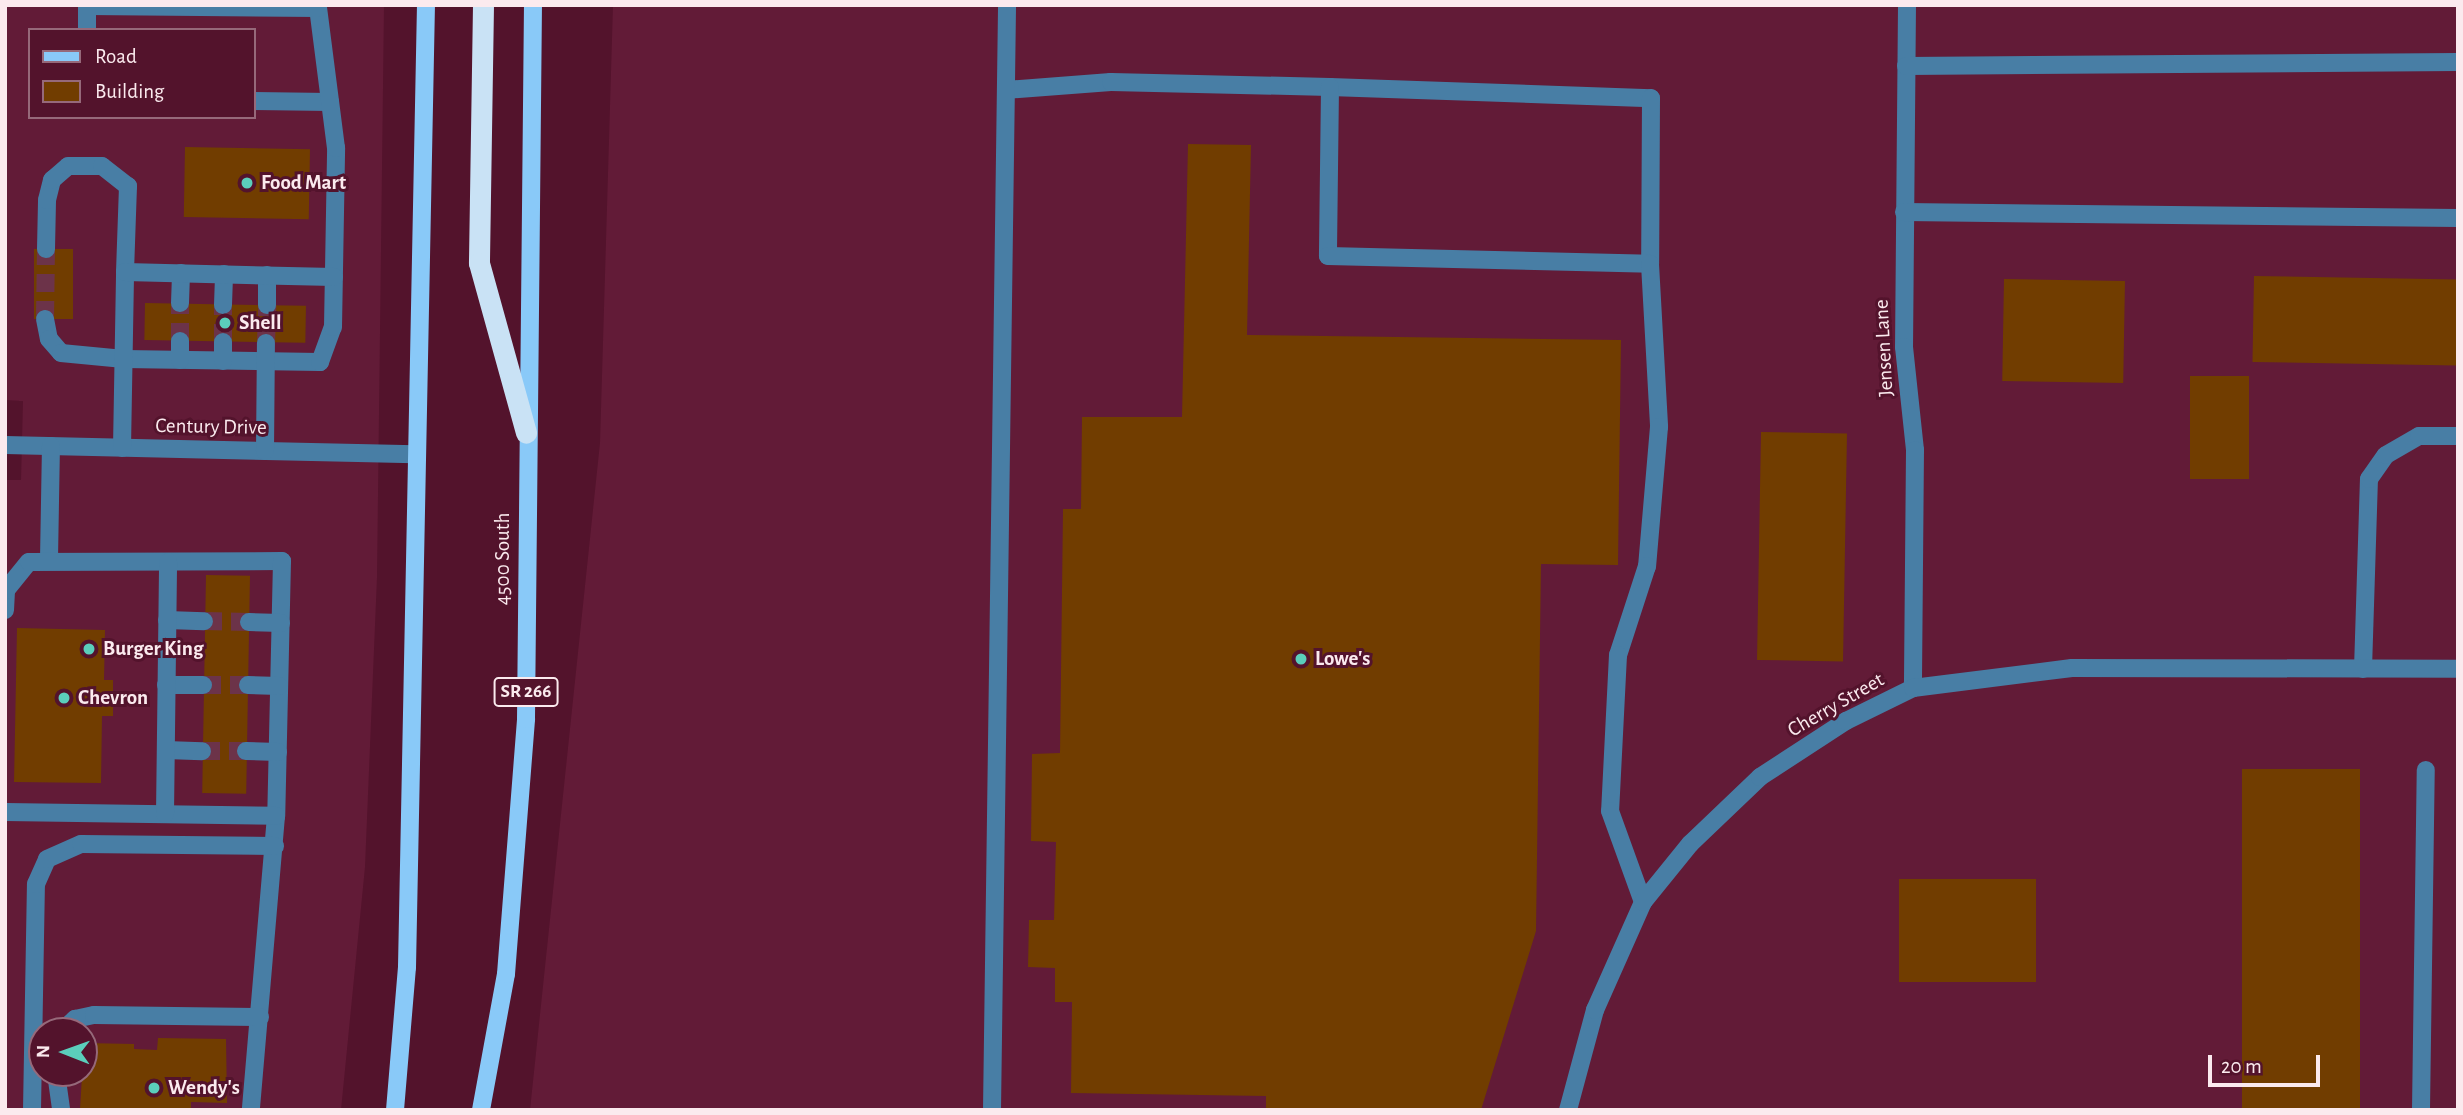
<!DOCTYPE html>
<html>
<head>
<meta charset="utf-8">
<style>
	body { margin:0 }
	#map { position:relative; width:2463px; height:1115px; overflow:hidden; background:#53132c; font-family:"Alegreya Sans",sans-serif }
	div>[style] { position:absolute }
	.built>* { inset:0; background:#621b37 }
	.building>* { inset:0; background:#713d00; transform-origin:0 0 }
	.minor-tunnel>* { height:18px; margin-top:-9px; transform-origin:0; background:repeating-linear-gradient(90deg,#6c3349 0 18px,transparent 0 27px) }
	.minor>* { height:18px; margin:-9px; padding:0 9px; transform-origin:9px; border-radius:9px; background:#487ea5 }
	.major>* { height:18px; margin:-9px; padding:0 9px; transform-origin:9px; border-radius:9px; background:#89c9f8 }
	.highway>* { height:21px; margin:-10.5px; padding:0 10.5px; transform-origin:10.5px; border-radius:10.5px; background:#c9e2f5 }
	.dots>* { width:19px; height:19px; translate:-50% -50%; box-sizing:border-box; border:4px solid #53132c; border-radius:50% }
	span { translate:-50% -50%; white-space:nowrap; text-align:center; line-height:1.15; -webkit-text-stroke:6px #53132c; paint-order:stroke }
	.shield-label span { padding:2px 5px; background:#53132c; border:2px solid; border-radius:5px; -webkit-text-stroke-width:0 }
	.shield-label { font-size:19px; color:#fbeaee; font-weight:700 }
	.poi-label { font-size:21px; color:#fbeaee; font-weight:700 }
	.left { translate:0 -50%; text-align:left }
	.street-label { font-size:21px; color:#fbeaee }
	.frame { position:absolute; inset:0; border:7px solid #fbeaee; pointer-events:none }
	.legend { position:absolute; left:28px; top:28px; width:228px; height:91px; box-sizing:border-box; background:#53132c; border:2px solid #96697a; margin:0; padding:9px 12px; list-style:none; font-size:21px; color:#fbeaee }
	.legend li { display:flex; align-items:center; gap:14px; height:35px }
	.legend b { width:35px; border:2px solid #96697a }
	.north { position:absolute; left:28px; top:1017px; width:70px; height:70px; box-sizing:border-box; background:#53132c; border:2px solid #96697a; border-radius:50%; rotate:271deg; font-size:19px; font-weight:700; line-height:28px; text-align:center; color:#fbeaee }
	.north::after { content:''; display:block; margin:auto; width:24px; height:32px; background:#5bcebb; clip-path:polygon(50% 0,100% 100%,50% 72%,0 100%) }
	.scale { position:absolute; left:2208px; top:1055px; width:112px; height:32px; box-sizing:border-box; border:4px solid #fbeaee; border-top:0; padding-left:9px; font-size:21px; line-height:24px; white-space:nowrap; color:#fbeaee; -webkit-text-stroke:5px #53132c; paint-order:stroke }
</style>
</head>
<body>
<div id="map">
	<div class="built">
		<i style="clip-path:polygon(evenodd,5px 5px,384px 5px,377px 577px,365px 867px,341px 1110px,5px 1110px,5px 480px,21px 480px,23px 401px,5px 400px,5px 5px,30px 30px,254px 30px,254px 117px,30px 117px,30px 30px,5px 5px,42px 1031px,84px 1031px,84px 1073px,42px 1073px,42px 1031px)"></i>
		<i style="clip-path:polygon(613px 5px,2458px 5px,2458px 1110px,530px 1110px,600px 443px)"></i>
	</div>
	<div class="building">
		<i style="clip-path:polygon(1188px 144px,1251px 145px,1247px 335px,1621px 340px,1618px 565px,1541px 564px,1536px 931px,1481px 1110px,1266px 1110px,1266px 1096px,1071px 1093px,1072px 1002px,1055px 1002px,1055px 968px,1028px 967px,1029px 920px,1054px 920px,1056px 842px,1031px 841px,1032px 754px,1060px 753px,1063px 509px,1081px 509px,1082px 417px,1182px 417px)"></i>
		<i style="left:185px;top:147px;width:125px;height:70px;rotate:1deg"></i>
		<i style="left:34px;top:249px;width:39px;height:70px"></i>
		<i style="left:2254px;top:276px;width:204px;height:86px;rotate:1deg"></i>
		<i style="left:2004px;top:279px;width:121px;height:102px;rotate:1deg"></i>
		<i style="left:145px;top:303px;width:161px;height:37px;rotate:1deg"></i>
		<i style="left:2190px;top:376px;width:59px;height:103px"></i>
		<i style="left:1761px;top:432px;width:86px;height:228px;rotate:1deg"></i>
		<i style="left:206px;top:575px;width:44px;height:218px;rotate:1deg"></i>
		<i style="clip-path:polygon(17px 628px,105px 630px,104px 680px,113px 680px,113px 716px,102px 716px,101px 783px,14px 782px)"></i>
		<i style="left:2242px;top:769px;width:118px;height:341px"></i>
		<i style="left:1899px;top:879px;width:137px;height:103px"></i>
		<i style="clip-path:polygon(158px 1038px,226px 1039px,227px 1103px,191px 1102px,191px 1110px,80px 1109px,84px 1043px,134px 1044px,134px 1049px,157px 1050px)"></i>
	</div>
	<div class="minor-tunnel">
		<i style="left:45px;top:319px;width:70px;rotate:-89.2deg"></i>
		<i style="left:180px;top:341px;width:38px;rotate:-90deg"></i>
		<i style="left:223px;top:342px;width:37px;rotate:-90deg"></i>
		<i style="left:266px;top:343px;width:38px;rotate:-88deg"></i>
		<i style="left:204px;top:621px;width:45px;rotate:1.3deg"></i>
		<i style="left:203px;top:685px;width:45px"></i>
		<i style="left:202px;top:751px;width:44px"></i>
	</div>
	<div class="minor">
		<i style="left:1907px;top:5px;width:342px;rotate:90.5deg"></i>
		<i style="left:1904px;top:347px;width:104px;rotate:83.9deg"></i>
		<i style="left:1915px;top:450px;width:238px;rotate:90.5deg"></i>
		<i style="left:1906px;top:66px;width:552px;rotate:-0.42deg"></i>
		<i style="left:1330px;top:87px;width:321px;rotate:2deg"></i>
		<i style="left:1651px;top:98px;width:166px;rotate:90.3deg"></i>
		<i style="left:1006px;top:90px;width:105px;rotate:-4.4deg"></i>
		<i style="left:1111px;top:82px;width:219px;rotate:1.3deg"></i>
		<i style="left:1330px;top:87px;width:169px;rotate:90.7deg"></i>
		<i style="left:1328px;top:256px;width:322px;rotate:1.4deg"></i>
		<i style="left:1650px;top:264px;width:163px;rotate:86.8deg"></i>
		<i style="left:1659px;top:427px;width:140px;rotate:94.9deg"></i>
		<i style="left:1647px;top:566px;width:94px;rotate:108deg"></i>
		<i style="left:1618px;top:655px;width:156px;rotate:92.9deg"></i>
		<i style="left:1610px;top:811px;width:97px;rotate:70.1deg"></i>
		<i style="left:254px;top:101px;width:76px;rotate:0.8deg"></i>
		<i style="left:1904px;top:212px;width:554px;rotate:0.62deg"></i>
		<i style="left:46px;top:249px;width:49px;rotate:-88.8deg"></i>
		<i style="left:47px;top:200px;width:21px;rotate:-76deg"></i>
		<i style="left:52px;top:180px;width:21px;rotate:-41deg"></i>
		<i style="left:68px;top:166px;width:34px"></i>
		<i style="left:102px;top:166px;width:33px;rotate:38deg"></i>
		<i style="left:128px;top:186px;width:86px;rotate:92deg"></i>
		<i style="left:267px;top:275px;width:30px;rotate:90deg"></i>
		<i style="left:180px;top:303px;width:30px;rotate:-88deg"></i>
		<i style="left:223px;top:305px;width:31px;rotate:-88deg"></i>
		<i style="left:45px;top:319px;width:20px;rotate:79deg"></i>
		<i style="left:49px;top:339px;width:18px;rotate:49deg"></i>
		<i style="left:61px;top:353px;width:63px;rotate:5.4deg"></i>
		<i style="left:124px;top:359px;width:196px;rotate:0.9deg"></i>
		<i style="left:320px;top:362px;width:37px;rotate:-70deg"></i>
		<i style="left:333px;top:327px;width:179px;rotate:-89deg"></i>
		<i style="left:336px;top:148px;width:141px;rotate:-97.3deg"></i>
		<i style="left:318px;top:8px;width:231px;rotate:-179.5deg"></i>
		<i style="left:87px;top:6px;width:24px;rotate:90deg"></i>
		<i style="left:180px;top:360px;width:19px;rotate:-90deg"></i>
		<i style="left:223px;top:361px;width:19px;rotate:-90deg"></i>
		<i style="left:5px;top:445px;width:410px;rotate:1.3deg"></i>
		<i style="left:122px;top:448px;width:176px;rotate:-89deg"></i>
		<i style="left:125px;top:272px;width:209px;rotate:1.4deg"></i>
		<i style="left:265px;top:451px;width:108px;rotate:-89.5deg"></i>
		<i style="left:49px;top:559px;width:113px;rotate:-89deg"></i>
		<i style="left:5px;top:610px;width:20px;rotate:-87deg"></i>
		<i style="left:6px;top:590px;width:36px;rotate:-51deg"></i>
		<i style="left:29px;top:562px;width:253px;rotate:-0.2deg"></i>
		<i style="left:282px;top:561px;width:255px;rotate:91.3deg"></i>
		<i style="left:276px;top:816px;width:295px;rotate:94.9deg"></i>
		<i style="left:167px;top:620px;width:37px;rotate:2deg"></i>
		<i style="left:249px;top:622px;width:32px;rotate:2deg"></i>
		<i style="left:2363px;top:669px;width:190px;rotate:-88.2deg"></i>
		<i style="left:2369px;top:479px;width:29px;rotate:-55deg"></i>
		<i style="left:2386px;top:455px;width:38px;rotate:-30deg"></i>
		<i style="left:2419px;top:436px;width:39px"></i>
		<i style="left:166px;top:685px;width:37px"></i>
		<i style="left:248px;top:685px;width:31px;rotate:2deg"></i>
		<i style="left:166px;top:750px;width:36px;rotate:2deg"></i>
		<i style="left:246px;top:751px;width:32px;rotate:2deg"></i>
		<i style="left:5px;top:812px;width:271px;rotate:0.8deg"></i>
		<i style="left:165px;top:814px;width:252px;rotate:-89.3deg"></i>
		<i style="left:62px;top:1031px;width:18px;rotate:-43deg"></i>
		<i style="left:75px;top:1019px;width:19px;rotate:-12deg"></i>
		<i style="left:94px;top:1015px;width:166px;rotate:0.7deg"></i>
		<i style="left:56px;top:1073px;width:37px;rotate:82deg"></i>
		<i style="left:32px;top:1110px;width:226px;rotate:-89deg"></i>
		<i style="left:36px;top:884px;width:27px;rotate:-66deg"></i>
		<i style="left:47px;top:859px;width:37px;rotate:-24deg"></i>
		<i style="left:81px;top:844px;width:194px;rotate:0.6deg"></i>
		<i style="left:992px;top:1110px;width:1105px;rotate:-89.22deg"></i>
		<i style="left:1568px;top:1110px;width:104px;rotate:-74.9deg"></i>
		<i style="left:1595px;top:1010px;width:118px;rotate:-66deg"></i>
		<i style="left:1643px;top:902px;width:75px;rotate:-51deg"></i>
		<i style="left:1690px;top:844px;width:97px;rotate:-43.7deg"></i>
		<i style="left:1760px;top:777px;width:103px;rotate:-33.1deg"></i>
		<i style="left:1846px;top:721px;width:75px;rotate:-26.2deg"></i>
		<i style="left:1913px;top:688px;width:160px;rotate:-7.2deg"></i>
		<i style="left:2072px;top:668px;width:386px;rotate:0.1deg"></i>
		<i style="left:2421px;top:1110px;width:340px;rotate:-89.2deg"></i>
	</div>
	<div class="major">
		<i style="left:395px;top:1110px;width:144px;rotate:-85.2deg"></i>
		<i style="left:407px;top:967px;width:962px;rotate:-88.87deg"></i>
		<i style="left:481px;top:1110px;width:138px;rotate:-79.6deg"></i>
		<i style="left:506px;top:974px;width:256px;rotate:-85.5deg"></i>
		<i style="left:526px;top:719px;width:714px;rotate:-89.44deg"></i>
	</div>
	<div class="highway">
		<i style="left:483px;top:5px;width:258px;rotate:90.9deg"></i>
		<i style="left:479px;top:263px;width:176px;rotate:74.5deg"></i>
	</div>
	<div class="dots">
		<i style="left:247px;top:183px;background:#5bcebb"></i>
		<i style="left:225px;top:323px;background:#5bcebb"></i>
		<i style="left:89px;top:649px;background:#5bcebb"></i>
		<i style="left:1301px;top:659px;background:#5bcebb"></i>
		<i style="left:64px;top:698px;background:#5bcebb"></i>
		<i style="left:154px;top:1088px;background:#5bcebb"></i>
	</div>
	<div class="shield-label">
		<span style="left:526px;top:692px">SR 266</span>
	</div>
	<div class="poi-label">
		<span class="left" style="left:261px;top:183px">Food Mart</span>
		<span class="left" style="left:239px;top:323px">Shell</span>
		<span class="left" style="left:103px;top:649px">Burger King</span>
		<span class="left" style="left:1315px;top:659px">Lowe's</span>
		<span class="left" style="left:78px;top:698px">Chevron</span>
		<span class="left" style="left:168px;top:1088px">Wendy's</span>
	</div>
	<div class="street-label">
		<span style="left:1884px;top:348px;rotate:-93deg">Jensen Lane</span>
		<span style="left:211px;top:427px;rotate:1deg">Century Drive</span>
		<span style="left:503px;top:559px;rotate:-90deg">4500 South</span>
		<span style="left:1836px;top:705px;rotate:-30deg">Cherry Street</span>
	</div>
	<div class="frame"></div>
	<ul class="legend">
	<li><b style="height:9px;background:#89c9f8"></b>Road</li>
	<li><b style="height:19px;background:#713d00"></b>Building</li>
	</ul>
	<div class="north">N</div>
	<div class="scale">20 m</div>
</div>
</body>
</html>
